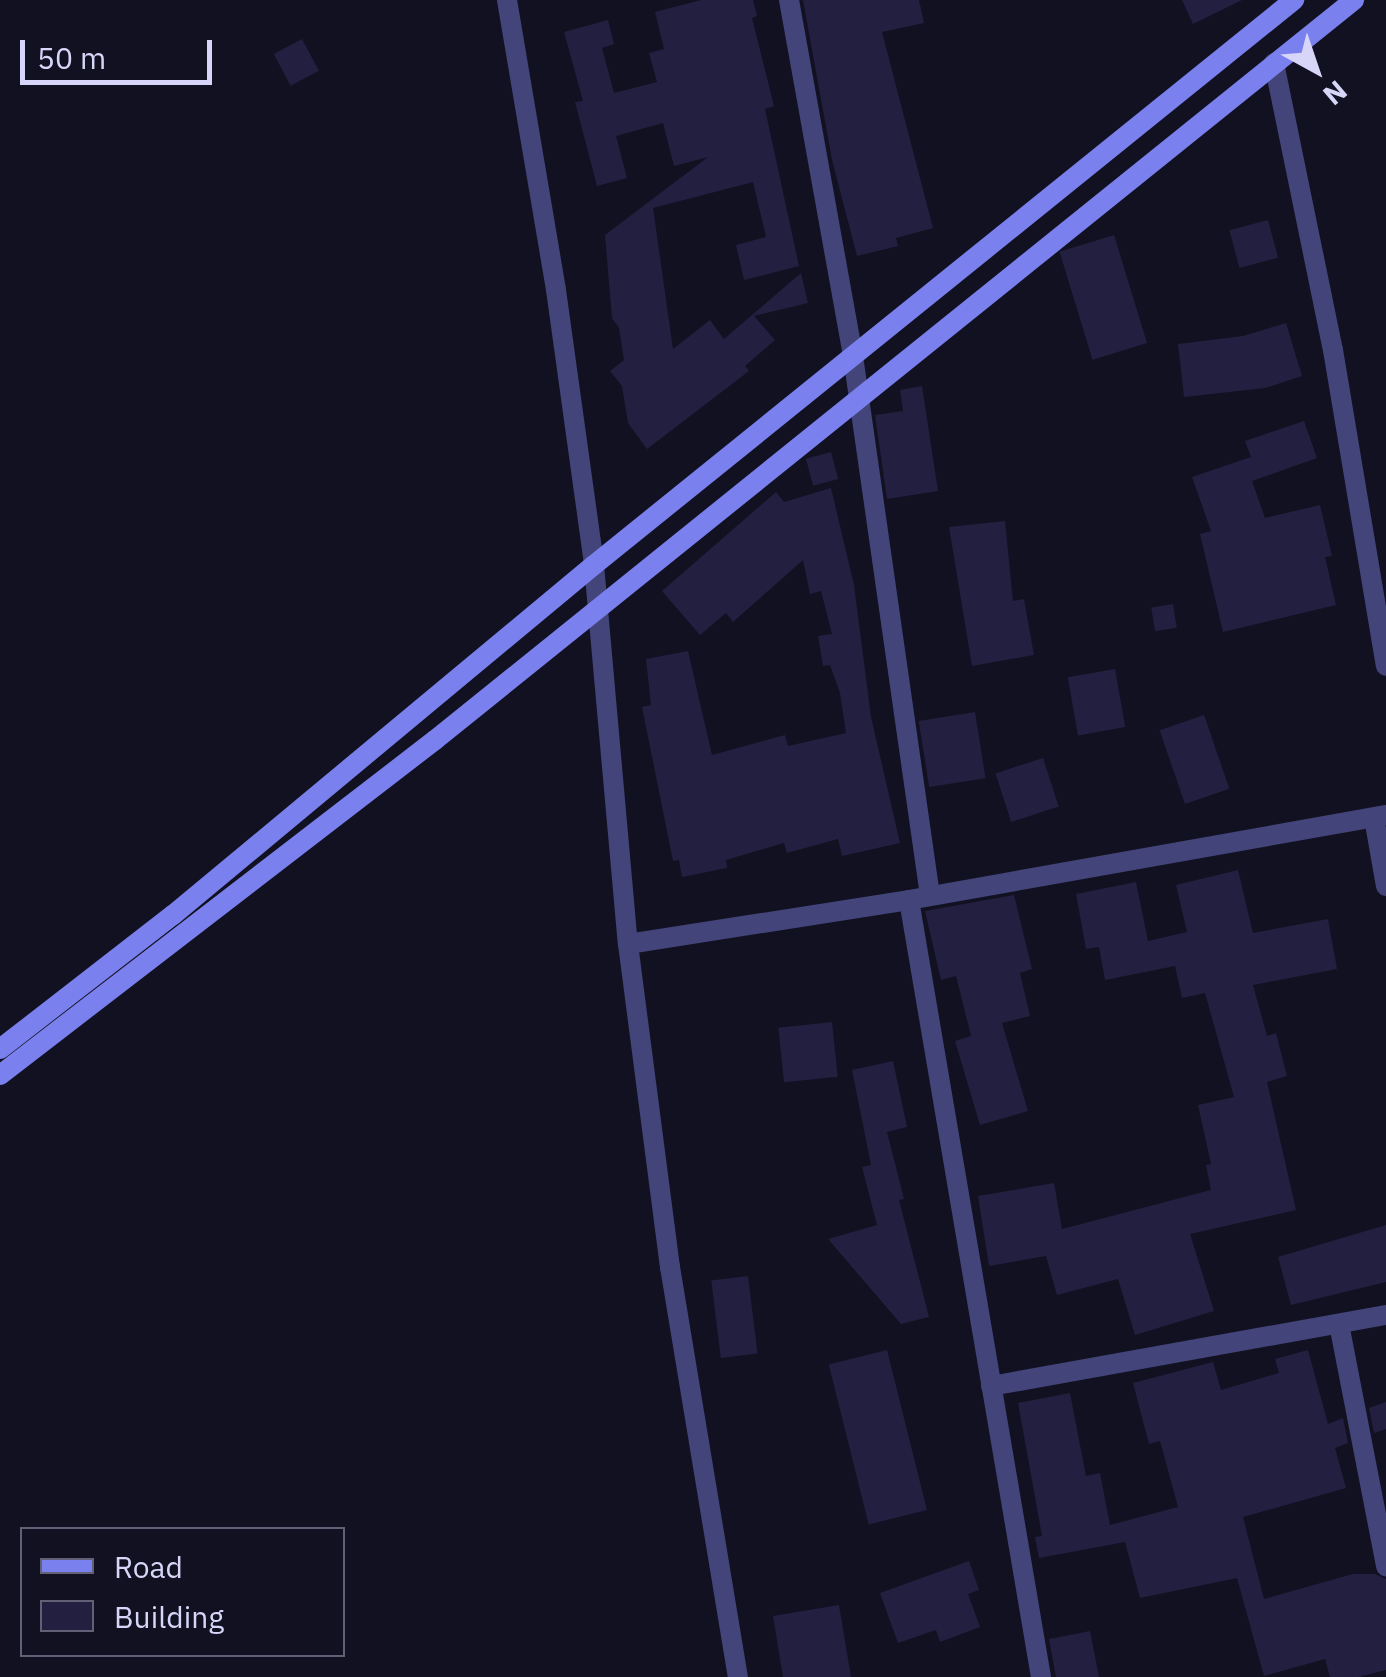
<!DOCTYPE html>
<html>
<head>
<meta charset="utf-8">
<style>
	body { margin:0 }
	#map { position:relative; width:1386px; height:1677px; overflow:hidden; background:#121121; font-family:"IBM Plex Sans",sans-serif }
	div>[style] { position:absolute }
	.building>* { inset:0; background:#231f40; transform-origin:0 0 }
	.street>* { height:20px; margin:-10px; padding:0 10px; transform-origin:10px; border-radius:10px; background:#42447a }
	.secondary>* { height:20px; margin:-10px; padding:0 10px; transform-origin:10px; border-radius:10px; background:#7a80ed }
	span { translate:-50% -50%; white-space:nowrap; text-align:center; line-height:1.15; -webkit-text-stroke:8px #121121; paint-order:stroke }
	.legend { position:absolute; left:20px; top:1527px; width:325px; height:130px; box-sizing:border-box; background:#121121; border:2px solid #616077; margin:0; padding:12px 18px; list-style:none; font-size:30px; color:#d7d6f9 }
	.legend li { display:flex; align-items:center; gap:20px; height:50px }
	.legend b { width:50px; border:2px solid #616077 }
	.north { position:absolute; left:1266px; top:20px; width:100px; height:100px; -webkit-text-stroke:8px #121121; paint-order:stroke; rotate:140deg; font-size:28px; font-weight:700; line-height:40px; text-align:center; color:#d7d6f9 }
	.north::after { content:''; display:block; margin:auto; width:35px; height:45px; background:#d7d6f9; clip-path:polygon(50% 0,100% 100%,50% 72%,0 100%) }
	.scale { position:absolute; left:20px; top:40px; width:192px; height:45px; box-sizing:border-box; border:5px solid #d7d6f9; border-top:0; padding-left:12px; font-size:30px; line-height:35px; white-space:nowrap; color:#d7d6f9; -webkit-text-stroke:8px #121121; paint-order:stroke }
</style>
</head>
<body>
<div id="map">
	<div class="building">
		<i style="clip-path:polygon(701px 0,753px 0,757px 16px,752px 18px,774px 106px,765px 109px,799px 266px,744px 280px,736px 245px,766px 237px,753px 182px,653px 208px,673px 349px,710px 320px,724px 339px,801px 273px,808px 303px,754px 316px,775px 340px,745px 366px,749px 371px,647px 449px,628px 423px,622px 386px,610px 371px,624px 360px,619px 328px,612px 318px,605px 235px,708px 157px,674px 166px,663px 123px,616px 136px,627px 178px,597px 186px,575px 102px,583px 101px,564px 32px,608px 20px,614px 44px,602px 48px,614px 93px,657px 82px,649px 53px,664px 49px,655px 12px)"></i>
		<i style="clip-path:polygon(803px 0,919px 0,924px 23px,882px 32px,933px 228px,896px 238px,898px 246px,857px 256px,832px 160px)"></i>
		<i style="clip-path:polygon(1182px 0,1242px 0,1193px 24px)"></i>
		<i style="left:302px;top:39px;width:36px;height:32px;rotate:62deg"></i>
		<i style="left:1268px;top:220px;width:39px;height:40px;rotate:75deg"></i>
		<i style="left:1114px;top:235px;width:113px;height:57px;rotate:73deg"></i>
		<i style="clip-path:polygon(1286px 323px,1302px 376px,1265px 388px,1184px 397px,1178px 344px,1243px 336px)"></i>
		<i style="clip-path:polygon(922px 386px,938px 491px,887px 499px,875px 415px,903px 411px,900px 390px)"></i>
		<i style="clip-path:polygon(1304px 421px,1317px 458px,1252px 481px,1265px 518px,1320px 505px,1332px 556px,1325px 557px,1336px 605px,1223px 632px,1200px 534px,1211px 531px,1192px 477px,1251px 457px,1245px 441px)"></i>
		<i style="left:831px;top:452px;width:28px;height:26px;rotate:75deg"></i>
		<i style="clip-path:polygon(831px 488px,854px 585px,871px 717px,900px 843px,842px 856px,838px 839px,787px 853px,784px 843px,726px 860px,727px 868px,682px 877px,679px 860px,673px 861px,642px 707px,651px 705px,646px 659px,688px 651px,712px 755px,785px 735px,788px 746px,846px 733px,840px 693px,830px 665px,823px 666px,818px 636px,832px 634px,821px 591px,810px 594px,803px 560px,733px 622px,726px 613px,700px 635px,662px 591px,776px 492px,784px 502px)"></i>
		<i style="clip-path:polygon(1005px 521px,1013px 601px,1024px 599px,1034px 655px,972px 666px,949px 527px)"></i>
		<i style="left:1173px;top:604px;width:24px;height:22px;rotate:81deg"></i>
		<i style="left:1115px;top:669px;width:59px;height:48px;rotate:80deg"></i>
		<i style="left:975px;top:712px;width:67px;height:57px;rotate:81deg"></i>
		<i style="left:1204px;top:715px;width:78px;height:47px;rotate:71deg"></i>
		<i style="left:1043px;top:758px;width:51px;height:50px;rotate:72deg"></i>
		<i style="clip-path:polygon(1238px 870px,1253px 933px,1328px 919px,1337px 969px,1253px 985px,1267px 1036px,1276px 1033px,1287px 1076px,1267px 1082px,1296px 1210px,1190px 1234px,1214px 1311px,1135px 1335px,1118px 1279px,1057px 1295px,1046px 1256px,989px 1266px,978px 1196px,1054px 1183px,1062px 1229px,1211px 1190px,1206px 1165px,1211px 1164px,1198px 1105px,1234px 1097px,1205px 993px,1182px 998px,1175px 966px,1105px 980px,1099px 947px,1086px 949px,1076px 894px,1136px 882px,1148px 941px,1187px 932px,1176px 885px)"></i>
		<i style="clip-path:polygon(1014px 895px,1032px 969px,1020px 973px,1030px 1016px,1002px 1023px,1028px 1111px,980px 1125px,955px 1041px,971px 1036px,956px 976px,941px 980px,925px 911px)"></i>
		<i style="left:832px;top:1022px;width:55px;height:54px;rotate:84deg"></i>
		<i style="clip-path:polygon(893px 1061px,907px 1127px,887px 1132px,904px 1199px,899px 1200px,929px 1317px,901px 1324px,828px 1239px,877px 1225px,862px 1167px,871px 1165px,852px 1070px)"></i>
		<i style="clip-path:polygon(1386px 1225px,1386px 1282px,1291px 1305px,1278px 1257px)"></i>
		<i style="left:748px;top:1276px;width:78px;height:37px;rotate:83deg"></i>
		<i style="left:887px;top:1350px;width:165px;height:60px;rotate:76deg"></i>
		<i style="clip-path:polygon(1308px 1350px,1328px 1424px,1343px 1418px,1348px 1443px,1335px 1448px,1346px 1488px,1243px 1517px,1264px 1599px,1353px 1574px,1375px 1574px,1386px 1579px,1386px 1670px,1359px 1677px,1330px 1677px,1325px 1659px,1264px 1676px,1237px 1578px,1140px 1598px,1125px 1542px,1039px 1558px,1035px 1537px,1042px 1536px,1018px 1403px,1070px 1393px,1086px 1476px,1100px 1473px,1110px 1525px,1178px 1507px,1160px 1441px,1149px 1444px,1133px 1383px,1213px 1362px,1221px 1390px,1279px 1373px,1275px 1359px)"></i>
		<i style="clip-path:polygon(1386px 1402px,1386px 1429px,1374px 1433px,1369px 1408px)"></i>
		<i style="clip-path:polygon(969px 1561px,979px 1590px,968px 1594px,980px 1627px,940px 1642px,936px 1630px,898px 1643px,880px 1593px)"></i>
		<i style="clip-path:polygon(839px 1605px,851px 1677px,783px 1677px,773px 1616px)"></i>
		<i style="clip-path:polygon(1090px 1631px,1099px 1677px,1056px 1677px,1049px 1639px)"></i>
	</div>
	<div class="street">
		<i style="left:507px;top:0;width:294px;rotate:80.4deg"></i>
		<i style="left:556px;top:290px;width:278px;rotate:82.1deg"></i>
		<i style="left:594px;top:565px;width:381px;rotate:84.9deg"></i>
		<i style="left:628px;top:944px;width:326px;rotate:82.6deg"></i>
		<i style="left:670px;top:1267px;width:416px;rotate:80.6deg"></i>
		<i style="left:789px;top:0;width:362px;rotate:79.8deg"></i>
		<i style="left:853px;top:356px;width:545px;rotate:81.88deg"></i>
		<i style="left:1274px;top:63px;width:293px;rotate:78.4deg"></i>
		<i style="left:1333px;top:350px;width:320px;rotate:80.5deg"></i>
		<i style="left:1374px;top:818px;width:69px;rotate:80deg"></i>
		<i style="left:909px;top:900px;width:788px;rotate:80.36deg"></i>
		<i style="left:628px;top:944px;width:284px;rotate:-8.9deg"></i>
		<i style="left:909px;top:900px;width:485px;rotate:-10.1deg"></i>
		<i style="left:1339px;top:1324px;width:247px;rotate:79deg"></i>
		<i style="left:991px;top:1386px;width:401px;rotate:-10.2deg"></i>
	</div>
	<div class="secondary">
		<i style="left:0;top:1049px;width:219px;rotate:-37.8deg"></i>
		<i style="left:173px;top:915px;width:547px;rotate:-39.74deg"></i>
		<i style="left:594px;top:565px;width:900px;rotate:-38.91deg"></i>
		<i style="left:0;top:1075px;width:549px;rotate:-37.6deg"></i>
		<i style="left:435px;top:740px;width:1180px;rotate:-38.84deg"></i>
	</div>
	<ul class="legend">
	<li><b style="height:12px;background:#7a80ed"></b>Road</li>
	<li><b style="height:28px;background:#231f40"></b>Building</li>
	</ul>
	<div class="north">N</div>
	<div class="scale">50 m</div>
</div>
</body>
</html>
